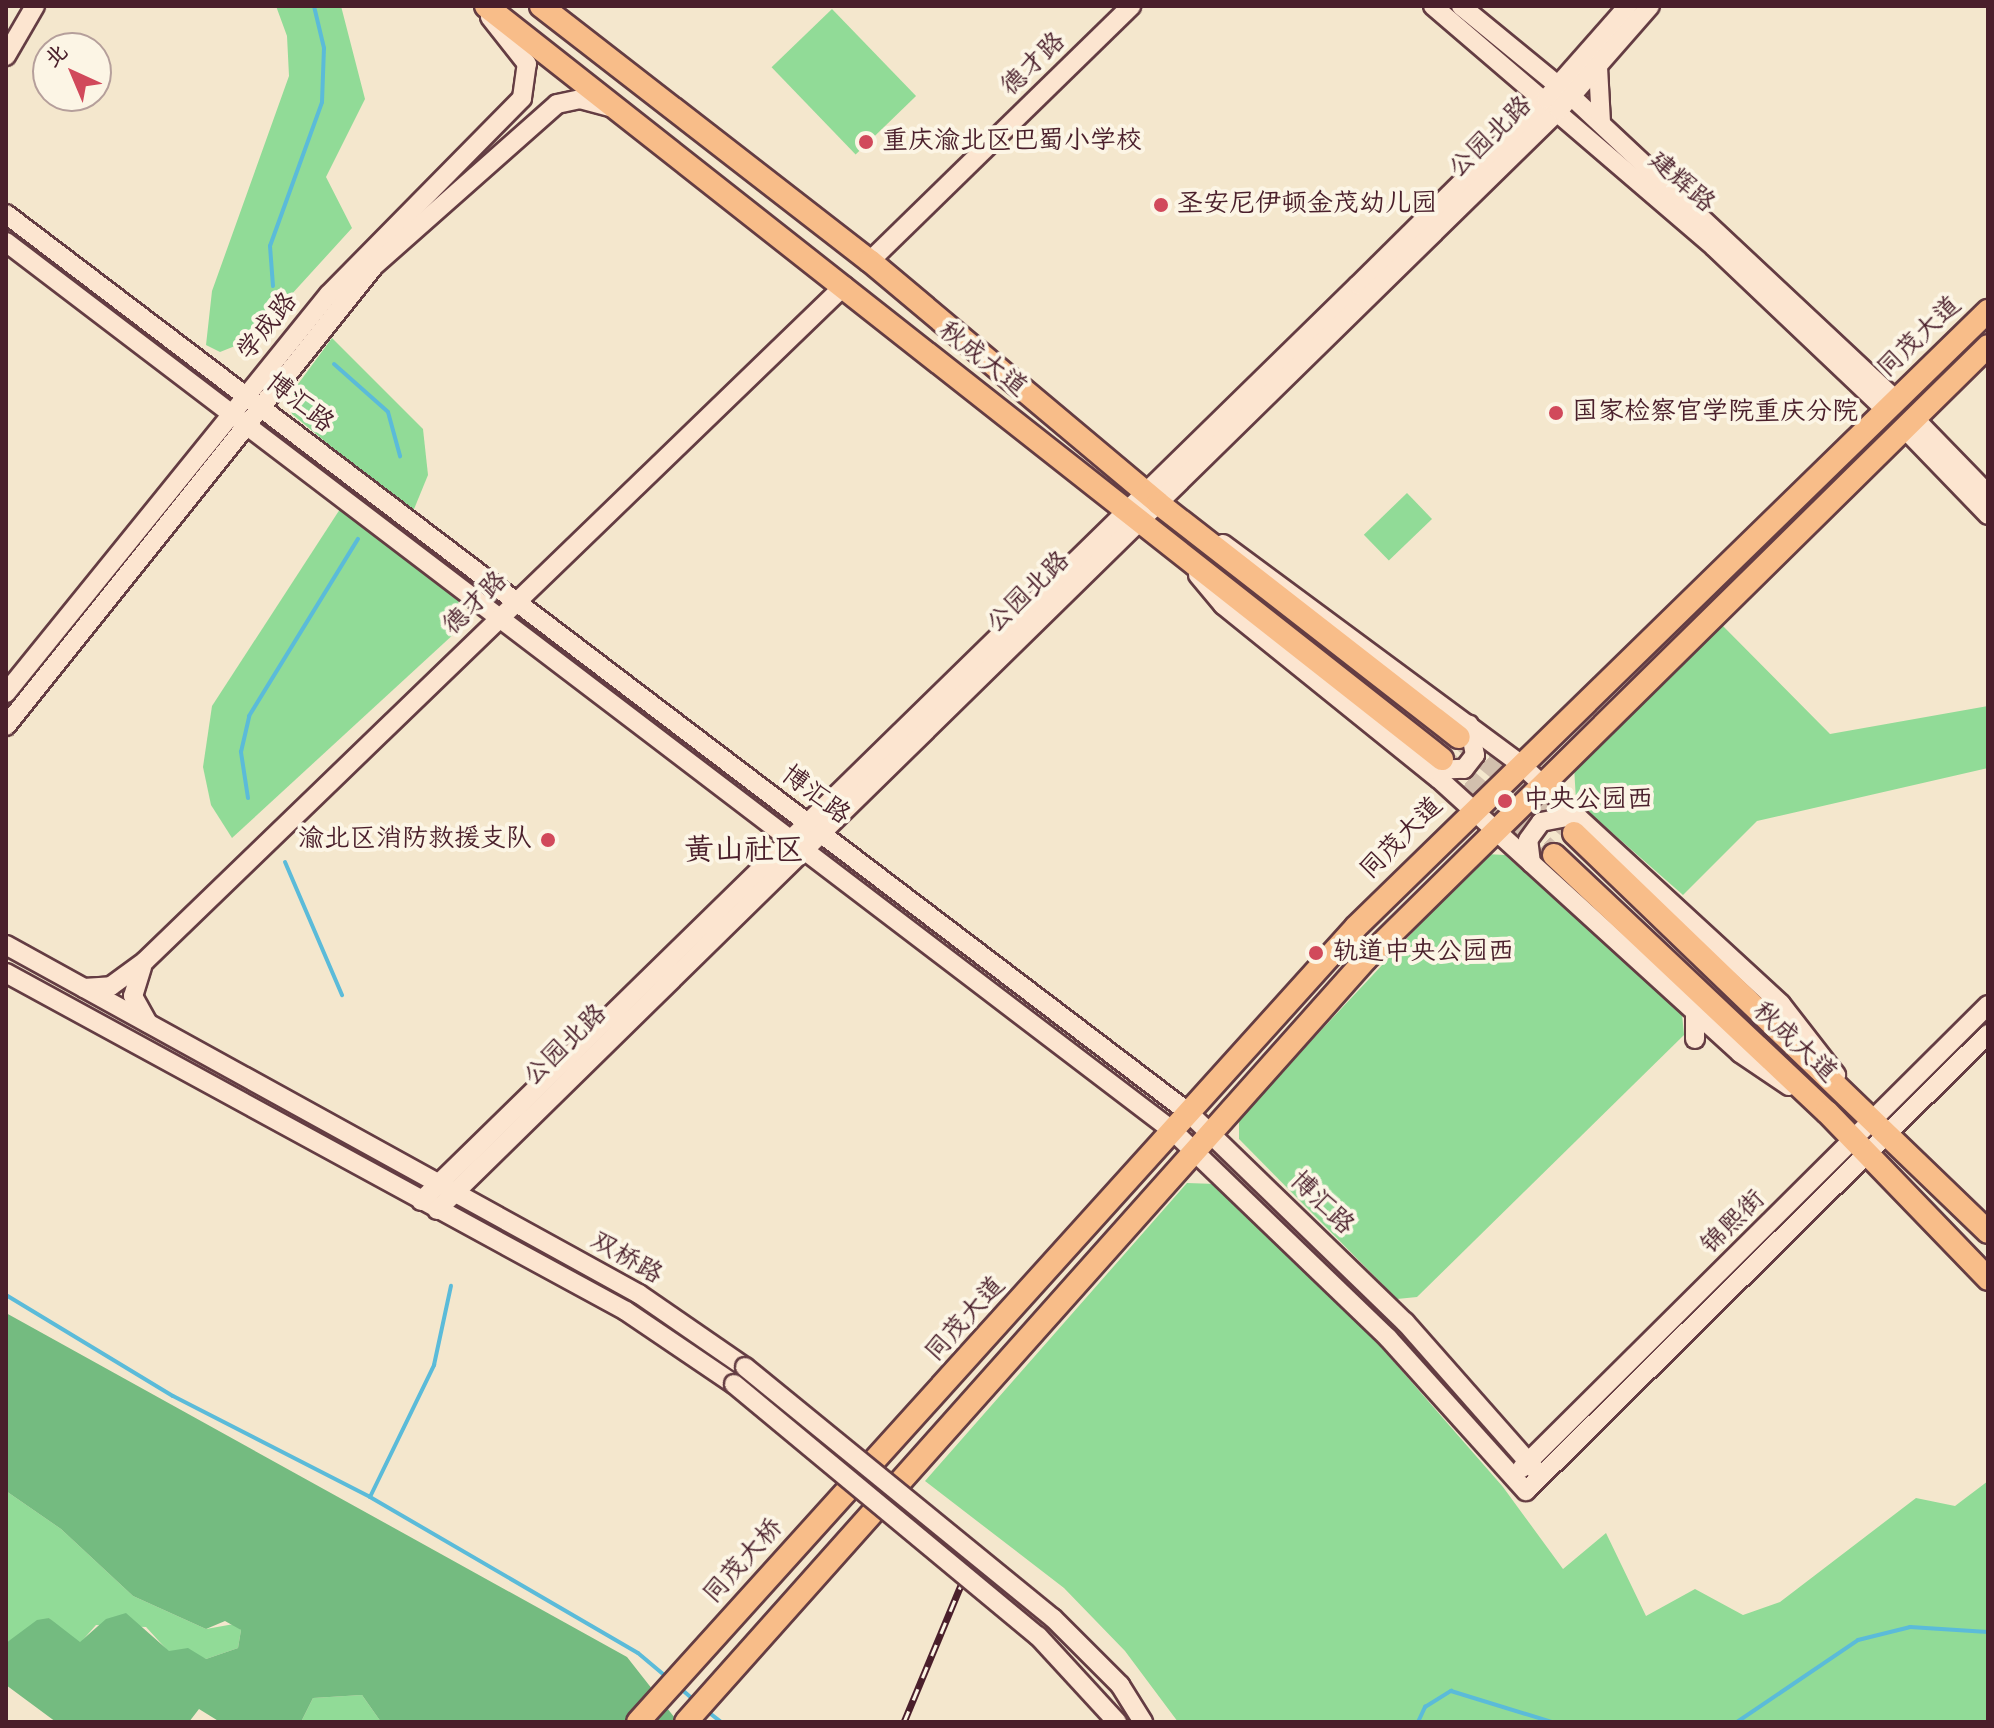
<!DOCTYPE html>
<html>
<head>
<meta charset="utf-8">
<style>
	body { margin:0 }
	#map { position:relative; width:1994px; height:1728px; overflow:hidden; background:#f4e7cd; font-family:Mynerve,"LXGW WenKai TC",sans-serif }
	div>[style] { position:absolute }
	.green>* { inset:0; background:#91db97; transform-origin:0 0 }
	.forest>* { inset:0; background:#74bb80 }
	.stream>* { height:4px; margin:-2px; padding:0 2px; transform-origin:2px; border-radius:2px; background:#5bbbd9 }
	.primary-tunnel>* { height:22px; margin-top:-11px; transform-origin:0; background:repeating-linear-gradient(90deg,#d2bfad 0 22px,transparent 0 33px) }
	.roads { filter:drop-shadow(2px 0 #643d43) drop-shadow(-2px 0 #643d43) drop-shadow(0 2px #643d43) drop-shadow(0 -2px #643d43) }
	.secondary>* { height:18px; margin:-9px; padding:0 9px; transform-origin:9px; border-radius:9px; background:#fce5d0 }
	.primary>* { height:22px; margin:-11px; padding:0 11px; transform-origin:11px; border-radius:11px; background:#f8bd89 }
	.rail>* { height:7px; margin-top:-3.5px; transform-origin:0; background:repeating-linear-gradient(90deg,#fcf5e5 0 12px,#4a1f2b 0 24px); box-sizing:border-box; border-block:2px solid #4a1f2b }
	.bridges { filter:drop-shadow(2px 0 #643d43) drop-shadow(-2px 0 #643d43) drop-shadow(0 2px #643d43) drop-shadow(0 -2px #643d43) }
	.secondary-bridge>* { height:18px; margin:-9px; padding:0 9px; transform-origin:9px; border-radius:9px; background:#fce5d0 }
	.dots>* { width:22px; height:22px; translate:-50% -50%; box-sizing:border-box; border:4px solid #fcf5e5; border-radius:50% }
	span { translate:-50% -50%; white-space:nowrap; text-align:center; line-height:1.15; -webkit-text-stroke:8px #fcf5e5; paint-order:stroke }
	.street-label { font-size:26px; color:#4a1f2b }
	.poi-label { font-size:26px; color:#4a1f2b }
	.left { translate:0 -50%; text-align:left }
	.right { translate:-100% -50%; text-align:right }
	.quarter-label { font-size:30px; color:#4a1f2b }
	.frame { position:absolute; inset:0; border:8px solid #4a1f2b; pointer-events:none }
	.north { position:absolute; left:32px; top:32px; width:80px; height:80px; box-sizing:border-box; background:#fcf5e5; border:2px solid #b59f9b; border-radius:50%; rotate:316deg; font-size:22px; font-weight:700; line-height:32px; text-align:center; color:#4a1f2b }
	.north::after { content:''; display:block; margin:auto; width:28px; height:36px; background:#d1495b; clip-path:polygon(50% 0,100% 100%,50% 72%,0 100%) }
</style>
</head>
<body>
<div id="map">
	<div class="green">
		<i style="clip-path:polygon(276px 6px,341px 6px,365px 99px,326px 177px,352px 228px,250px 340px,220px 352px,206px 345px,212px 291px,289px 76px,287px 36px)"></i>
		<i style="left:832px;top:9px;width:121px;height:84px;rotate:46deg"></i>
		<i style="clip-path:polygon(332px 338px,423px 429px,428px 475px,412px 514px,292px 414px,287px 399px)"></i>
		<i style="left:1407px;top:493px;width:36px;height:60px;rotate:46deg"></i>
		<i style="clip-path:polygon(342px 506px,459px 596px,456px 632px,232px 838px,211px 805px,203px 767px,212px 706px)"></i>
		<i style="clip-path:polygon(1718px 621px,1830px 734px,1988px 706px,1988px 768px,1757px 821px,1683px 895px,1576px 801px,1574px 766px)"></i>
		<i style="clip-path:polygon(1486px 854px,1505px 855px,1682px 1014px,1684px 1035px,1417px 1297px,1397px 1299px,1239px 1139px,1239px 1118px)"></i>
		<i style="clip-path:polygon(1187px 1183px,1216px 1184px,1381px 1347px,1503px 1487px,1563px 1569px,1606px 1533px,1646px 1616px,1695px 1589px,1743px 1615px,1780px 1602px,1916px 1498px,1955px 1506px,1988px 1481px,1988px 1722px,1178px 1722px,1125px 1651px,1064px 1588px,925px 1481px)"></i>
		<i style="clip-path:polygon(6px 1491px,61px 1529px,133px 1596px,206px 1629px,234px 1624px,241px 1630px,238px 1648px,206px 1659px,169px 1652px,146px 1627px,96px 1625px,80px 1643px,70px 1642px,49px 1618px,6px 1643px)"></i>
		<i style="clip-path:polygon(362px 1695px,381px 1722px,301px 1722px,313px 1698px)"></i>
	</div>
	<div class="forest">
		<i style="clip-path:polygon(6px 1313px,627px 1657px,678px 1722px,381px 1722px,362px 1695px,313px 1698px,301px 1722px,220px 1722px,199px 1709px,189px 1722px,56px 1722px,6px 1685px,6px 1643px,37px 1620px,49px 1618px,80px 1642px,106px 1619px,126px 1613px,169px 1651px,188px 1648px,206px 1659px,238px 1648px,241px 1630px,225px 1621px,206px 1629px,133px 1596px,61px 1529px,6px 1491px)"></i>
	</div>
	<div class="stream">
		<i style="left:273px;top:286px;width:40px;rotate:-94.3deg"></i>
		<i style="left:270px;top:246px;width:153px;rotate:-70.1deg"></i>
		<i style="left:322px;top:102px;width:54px;rotate:-87.9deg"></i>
		<i style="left:324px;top:48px;width:43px;rotate:-103.4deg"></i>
		<i style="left:334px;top:364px;width:72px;rotate:41.6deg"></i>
		<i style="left:388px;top:412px;width:46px;rotate:74.7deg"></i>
		<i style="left:248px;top:798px;width:47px;rotate:-98.7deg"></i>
		<i style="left:241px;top:752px;width:37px;rotate:-77deg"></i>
		<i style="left:249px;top:716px;width:208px;rotate:-58.4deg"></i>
		<i style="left:285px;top:862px;width:145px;rotate:66.8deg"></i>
		<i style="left:6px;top:1295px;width:195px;rotate:31.2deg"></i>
		<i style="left:173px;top:1396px;width:221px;rotate:27.1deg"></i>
		<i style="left:370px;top:1497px;width:310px;rotate:30.2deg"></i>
		<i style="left:638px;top:1653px;width:38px;rotate:40deg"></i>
		<i style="left:370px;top:1497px;width:147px;rotate:-64.1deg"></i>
		<i style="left:434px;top:1365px;width:81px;rotate:-77.9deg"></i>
		<i style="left:680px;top:1688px;width:18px;rotate:41deg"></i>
		<i style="left:707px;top:1711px;width:18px;rotate:38deg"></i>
		<i style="left:1418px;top:1722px;width:17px;rotate:-65deg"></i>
		<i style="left:1425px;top:1707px;width:31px;rotate:-32deg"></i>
		<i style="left:1451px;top:1691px;width:106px;rotate:17.1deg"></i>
		<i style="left:1737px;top:1722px;width:146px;rotate:-34.1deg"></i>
		<i style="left:1858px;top:1640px;width:54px;rotate:-14deg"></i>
		<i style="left:1910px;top:1627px;width:78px;rotate:3.7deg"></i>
	</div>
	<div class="primary-tunnel">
		<i style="left:1461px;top:739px;width:141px;rotate:39.5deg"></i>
		<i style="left:1443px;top:759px;width:147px;rotate:40.9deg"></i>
	</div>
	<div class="roads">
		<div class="secondary">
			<i style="left:1433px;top:6px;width:370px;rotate:40.6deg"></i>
			<i style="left:1714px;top:247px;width:236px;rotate:43.5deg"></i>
			<i style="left:1461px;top:6px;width:142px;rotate:39.3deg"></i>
			<i style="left:1571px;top:96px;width:445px;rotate:43.1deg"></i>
			<i style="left:6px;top:56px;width:58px;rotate:-59.9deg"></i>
			<i style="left:1598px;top:67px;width:56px;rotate:86.9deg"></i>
			<i style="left:6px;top:214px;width:1486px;rotate:37.23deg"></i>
			<i style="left:1189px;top:1113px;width:301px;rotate:44.1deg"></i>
			<i style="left:1405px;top:1322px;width:205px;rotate:48.6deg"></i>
			<i style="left:6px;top:242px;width:1467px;rotate:37.3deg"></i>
			<i style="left:1173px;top:1131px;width:298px;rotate:43.9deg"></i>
			<i style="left:1388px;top:1338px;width:206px;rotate:48deg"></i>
			<i style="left:1526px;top:1491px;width:650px;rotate:-44.69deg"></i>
			<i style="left:870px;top:261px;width:365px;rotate:-44.3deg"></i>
			<i style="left:1914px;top:418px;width:106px;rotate:45.8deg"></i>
			<i style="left:1904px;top:428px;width:121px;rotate:46deg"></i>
			<i style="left:1223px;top:544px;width:367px;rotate:36.5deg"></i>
			<i style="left:1518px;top:762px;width:357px;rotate:42.6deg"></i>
			<i style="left:1781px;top:1004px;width:90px;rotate:52.2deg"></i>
			<i style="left:1198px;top:575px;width:39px;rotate:50deg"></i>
			<i style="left:1223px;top:605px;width:277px;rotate:38.9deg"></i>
			<i style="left:1439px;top:779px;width:407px;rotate:42.3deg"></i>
			<i style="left:1740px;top:1053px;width:59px;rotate:34deg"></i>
			<i style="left:6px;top:693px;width:513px;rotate:-51.01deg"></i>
			<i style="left:329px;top:294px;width:275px;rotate:-45.4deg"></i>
			<i style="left:522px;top:98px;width:34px;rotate:-82deg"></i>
			<i style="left:527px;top:64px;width:60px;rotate:-128.2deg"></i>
			<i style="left:6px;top:726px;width:589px;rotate:-51.34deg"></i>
			<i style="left:374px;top:266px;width:244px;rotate:-41.5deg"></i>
			<i style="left:557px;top:104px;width:24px;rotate:-12deg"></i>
			<i style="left:580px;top:99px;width:31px;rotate:15deg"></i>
			<i style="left:1429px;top:770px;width:35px;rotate:-2deg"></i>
			<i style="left:1464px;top:769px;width:18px;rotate:-52deg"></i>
			<i style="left:1475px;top:755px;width:31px;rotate:-101deg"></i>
			<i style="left:1531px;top:863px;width:23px;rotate:-97deg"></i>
			<i style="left:1528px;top:840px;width:22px;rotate:-54deg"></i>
			<i style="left:1541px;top:822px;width:36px;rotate:-11deg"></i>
			<i style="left:6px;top:945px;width:723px;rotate:28.87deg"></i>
			<i style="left:639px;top:1294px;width:129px;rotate:34.6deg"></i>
			<i style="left:142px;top:967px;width:30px;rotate:107deg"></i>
			<i style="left:133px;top:996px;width:31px;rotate:61deg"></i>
			<i style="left:6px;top:973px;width:706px;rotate:28.6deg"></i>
			<i style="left:626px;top:1311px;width:130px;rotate:34.1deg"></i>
			<i style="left:84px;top:988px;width:27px;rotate:-4deg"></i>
			<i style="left:111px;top:986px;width:42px;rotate:-36.3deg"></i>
			<i style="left:145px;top:961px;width:972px;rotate:-44deg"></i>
			<i style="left:1695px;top:1039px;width:27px;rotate:-90deg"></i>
			<i style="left:421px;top:1201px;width:1310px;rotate:-44.35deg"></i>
			<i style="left:1358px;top:285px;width:264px;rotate:-44.7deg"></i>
			<i style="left:1546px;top:99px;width:124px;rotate:-48.6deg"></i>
			<i style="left:437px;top:1210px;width:1571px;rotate:-44.43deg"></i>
			<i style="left:1559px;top:110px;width:138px;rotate:-48.8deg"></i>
			<i style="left:1522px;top:1468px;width:657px;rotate:-44.81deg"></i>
		</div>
		<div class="primary">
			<i style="left:486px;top:6px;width:1217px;rotate:38.23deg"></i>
			<i style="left:541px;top:6px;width:416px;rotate:37.8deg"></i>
			<i style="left:870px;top:261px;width:376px;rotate:40deg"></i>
			<i style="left:1158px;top:503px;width:381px;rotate:37.9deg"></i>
			<i style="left:1574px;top:833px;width:575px;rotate:43.94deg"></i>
			<i style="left:1554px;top:855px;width:375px;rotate:43.3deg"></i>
			<i style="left:1827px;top:1112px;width:232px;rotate:46deg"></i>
			<i style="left:638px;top:1722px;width:1071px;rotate:-47.91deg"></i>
			<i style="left:1356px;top:927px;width:883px;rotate:-44.27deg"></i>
			<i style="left:686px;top:1722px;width:1022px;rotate:-48.29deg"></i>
			<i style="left:1366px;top:959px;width:873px;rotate:-44.58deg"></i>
		</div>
	</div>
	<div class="rail">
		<i style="left:904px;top:1722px;width:148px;rotate:-67.4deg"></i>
	</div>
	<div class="bridges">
		<div class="secondary-bridge">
			<i style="left:745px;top:1367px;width:397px;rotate:39.2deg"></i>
			<i style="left:1053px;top:1618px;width:95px;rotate:45deg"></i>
			<i style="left:1120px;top:1685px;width:44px;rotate:58.1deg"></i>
			<i style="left:734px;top:1384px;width:395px;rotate:39.7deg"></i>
			<i style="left:1038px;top:1636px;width:117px;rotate:47.4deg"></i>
		</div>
	</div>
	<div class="dots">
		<i style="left:866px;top:142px;background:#d1495b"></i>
		<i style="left:1161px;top:205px;background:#d1495b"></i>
		<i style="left:1556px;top:413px;background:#d1495b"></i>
		<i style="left:1505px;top:801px;background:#d1495b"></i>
		<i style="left:548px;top:840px;background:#d1495b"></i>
		<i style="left:1316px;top:953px;background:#d1495b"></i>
	</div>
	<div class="street-label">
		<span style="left:1034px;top:65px;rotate:-44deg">德才路</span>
		<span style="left:1491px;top:138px;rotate:-44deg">公园北路</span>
		<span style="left:1681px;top:183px;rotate:41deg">建辉路</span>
		<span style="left:268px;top:327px;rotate:-51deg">学成路</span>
		<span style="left:1920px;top:338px;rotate:-44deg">同茂大道</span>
		<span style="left:982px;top:360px;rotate:38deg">秋成大道</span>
		<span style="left:299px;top:404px;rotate:38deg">博汇路</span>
		<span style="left:1029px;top:593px;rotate:-44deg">公园北路</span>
		<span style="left:476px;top:604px;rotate:-44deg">德才路</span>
		<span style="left:815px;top:796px;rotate:37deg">博汇路</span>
		<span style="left:1402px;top:839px;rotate:-45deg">同茂大道</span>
		<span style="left:1794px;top:1043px;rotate:43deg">秋成大道</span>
		<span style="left:566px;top:1046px;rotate:-44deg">公园北路</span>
		<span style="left:1321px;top:1204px;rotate:44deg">博汇路</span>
		<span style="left:1734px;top:1223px;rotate:-45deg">锦熙街</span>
		<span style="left:626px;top:1259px;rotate:30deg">双桥路</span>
		<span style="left:966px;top:1320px;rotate:-48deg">同茂大道</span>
		<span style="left:744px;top:1562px;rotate:-48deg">同茂大桥</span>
	</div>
	<div class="poi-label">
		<span class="left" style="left:882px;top:142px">重庆渝北区巴蜀小学校</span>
		<span class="left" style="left:1177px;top:205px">圣安尼伊顿金茂幼儿园</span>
		<span class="left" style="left:1572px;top:413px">国家检察官学院重庆分院</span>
		<span class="left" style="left:1523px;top:801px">中央公园西</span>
		<span class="right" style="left:532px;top:840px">渝北区消防救援支队</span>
		<span class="left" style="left:1332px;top:953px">轨道中央公园西</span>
	</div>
	<div class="quarter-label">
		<span style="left:744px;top:851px">黄山社区</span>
	</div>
	<div class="frame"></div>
	<div class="north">北</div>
</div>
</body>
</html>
